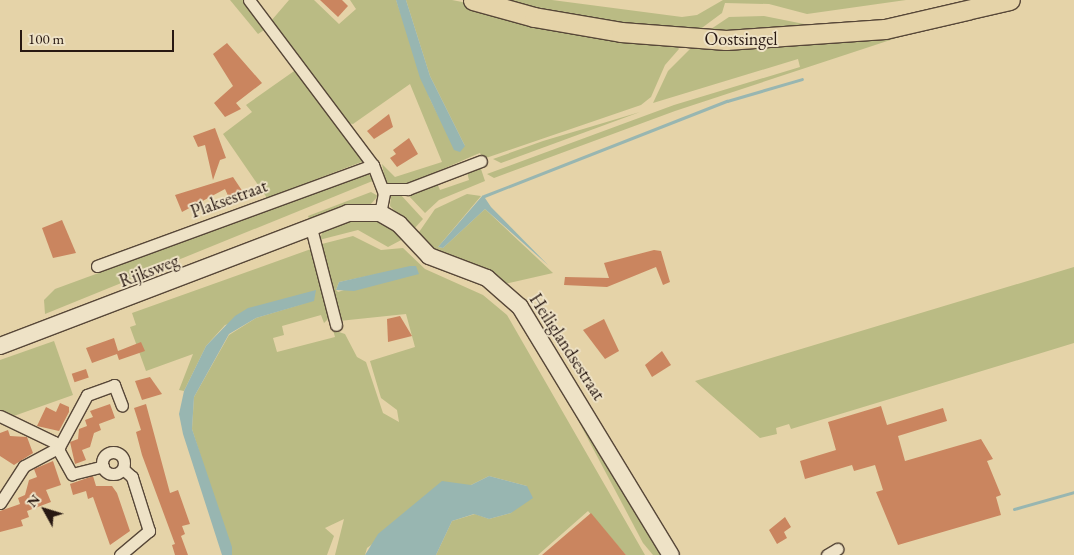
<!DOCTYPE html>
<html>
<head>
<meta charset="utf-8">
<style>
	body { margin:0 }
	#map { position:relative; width:1074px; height:555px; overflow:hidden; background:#e5d3a8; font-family:"EB Garamond",serif }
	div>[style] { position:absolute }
	.green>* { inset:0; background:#babb84 }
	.water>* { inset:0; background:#98b6b1 }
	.stream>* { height:3px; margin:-1.5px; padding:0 1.5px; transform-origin:1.5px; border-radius:1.5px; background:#98b6b1 }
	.building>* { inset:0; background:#ca855f; transform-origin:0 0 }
	.roads { filter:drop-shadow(1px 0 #574738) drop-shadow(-1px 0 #574738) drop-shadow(0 1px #574738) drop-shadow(0 -1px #574738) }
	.street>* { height:11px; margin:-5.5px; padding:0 5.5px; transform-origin:5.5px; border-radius:5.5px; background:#eee2c6 }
	.street>.ring { margin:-5.5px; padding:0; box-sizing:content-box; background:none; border:11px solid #eee2c6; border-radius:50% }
	.secondary>* { height:16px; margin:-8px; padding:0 8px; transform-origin:8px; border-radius:8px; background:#eee2c6 }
	.primary>* { height:19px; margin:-9.5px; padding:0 9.5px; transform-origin:9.5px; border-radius:9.5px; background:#e5d3a8 }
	span { translate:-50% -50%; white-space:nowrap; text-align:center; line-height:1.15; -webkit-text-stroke:4px #eee2c6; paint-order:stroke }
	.street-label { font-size:18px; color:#281812 }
	.north { position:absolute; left:20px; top:485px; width:50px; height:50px; -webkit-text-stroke:4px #eee2c6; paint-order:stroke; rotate:309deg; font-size:14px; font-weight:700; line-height:20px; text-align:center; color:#281812 }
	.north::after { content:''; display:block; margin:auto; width:18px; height:22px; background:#281812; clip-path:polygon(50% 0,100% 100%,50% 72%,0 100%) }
	.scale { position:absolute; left:20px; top:30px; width:154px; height:22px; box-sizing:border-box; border:2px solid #281812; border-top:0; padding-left:6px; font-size:15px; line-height:18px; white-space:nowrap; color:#281812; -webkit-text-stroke:4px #eee2c6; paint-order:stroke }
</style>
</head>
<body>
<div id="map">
	<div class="green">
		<i style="clip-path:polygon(230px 0,245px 0,267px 28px,258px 34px)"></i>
		<i style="clip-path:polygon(289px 0,314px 0,339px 24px,356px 9px,350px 0,396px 0,430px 99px,443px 125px,465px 146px,430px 76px,406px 0,452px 0,675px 44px,679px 49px,665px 65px,651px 97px,641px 105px,483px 159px,480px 153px,475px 155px,402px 187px,386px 185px,382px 164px,395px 177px,442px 162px,410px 84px,353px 124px,348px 123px,271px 21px)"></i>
		<i style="clip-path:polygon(493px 0,552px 0,682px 17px,697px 15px,723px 0,906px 0,807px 14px,769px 4px,725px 3px,722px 13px,695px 33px,643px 29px)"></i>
		<i style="clip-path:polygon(764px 16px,804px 24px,805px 32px,715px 34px,711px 29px,729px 17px)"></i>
		<i style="clip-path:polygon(939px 24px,675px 111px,494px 178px,487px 174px,674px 105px,800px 67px,798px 59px,653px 103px,668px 71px,694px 45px)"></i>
		<i style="clip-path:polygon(297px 69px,364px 161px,267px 198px,223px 134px,252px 112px,246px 105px)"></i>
		<i style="clip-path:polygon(640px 112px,501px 163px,493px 159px,543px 141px)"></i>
		<i style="clip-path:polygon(477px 168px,481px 169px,485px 181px,439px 200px,425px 213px,408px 195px,437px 183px,440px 190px,469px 180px,467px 172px)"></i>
		<i style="clip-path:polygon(368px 174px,375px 180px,45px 314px,44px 300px,55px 289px)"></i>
		<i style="clip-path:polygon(371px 192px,378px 196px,370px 205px,311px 223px,308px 216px)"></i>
		<i style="clip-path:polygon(400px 194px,423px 219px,413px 230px,390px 206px,391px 196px)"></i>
		<i style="clip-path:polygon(467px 194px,481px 196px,438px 247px,443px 248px,485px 209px,553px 273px,505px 284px,441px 256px,417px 235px,435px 209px)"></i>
		<i style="clip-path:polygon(376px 217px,405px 238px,388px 247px,358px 230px,319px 240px,324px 229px,345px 219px)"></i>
		<i style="clip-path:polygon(evenodd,353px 236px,381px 250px,403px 248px,425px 269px,483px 295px,507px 315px,645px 555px,626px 555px,588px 511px,538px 555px,436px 555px,452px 521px,475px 514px,489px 519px,511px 513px,527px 486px,489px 476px,471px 485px,455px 485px,367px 548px,365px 555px,335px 555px,344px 519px,325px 528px,334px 536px,327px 555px,232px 555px,192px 429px,194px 397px,229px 335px,256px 318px,306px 303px,225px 325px,206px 346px,184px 391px,179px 390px,193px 354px,146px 371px,130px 327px,136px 325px,132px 313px,311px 249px,329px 318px,324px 323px,321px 315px,282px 326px,284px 335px,273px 338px,277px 352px,335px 337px,333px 330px,345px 334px,357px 357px,366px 362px,383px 413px,399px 422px,397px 410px,381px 398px,370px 361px,415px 347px,406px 314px,339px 321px,318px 245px,353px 236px,416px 266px,338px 292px,336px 290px,339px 282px,416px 266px)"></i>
		<i style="clip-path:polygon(1074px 267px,1074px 343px,791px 429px,789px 424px,776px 428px,777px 434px,760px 438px,695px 381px)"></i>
		<i style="clip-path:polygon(54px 341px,73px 395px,11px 417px,0 412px,0 360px)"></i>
		<i style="clip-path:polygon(542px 352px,666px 555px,653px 555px,643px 543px)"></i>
	</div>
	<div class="water">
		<i style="clip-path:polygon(396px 0,406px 0,430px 76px,465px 146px,460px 152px,454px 150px,420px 78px)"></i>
		<i style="clip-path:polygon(483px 195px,491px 207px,548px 265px,485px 209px,443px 248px,438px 247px)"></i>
		<i style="clip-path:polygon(410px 266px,416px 266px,419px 274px,354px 291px,336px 290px,339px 282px)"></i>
		<i style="clip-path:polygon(316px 290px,314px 301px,256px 318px,229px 334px,194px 397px,192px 429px,232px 547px,232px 555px,222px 555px,183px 434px,179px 414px,184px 391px,206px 346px,235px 316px,248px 308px)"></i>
		<i style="clip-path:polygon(489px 476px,527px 486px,533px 498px,511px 513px,489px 519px,474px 514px,452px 521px,436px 555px,365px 555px,378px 534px,442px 481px,471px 485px)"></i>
	</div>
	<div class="stream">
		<i style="left:484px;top:196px;width:261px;rotate:-21.4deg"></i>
		<i style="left:727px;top:101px;width:78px;rotate:-16.3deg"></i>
		<i style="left:1014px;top:509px;width:62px;rotate:-15.8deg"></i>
	</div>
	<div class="building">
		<i style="clip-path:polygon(320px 0,342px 0,348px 6px,338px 17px)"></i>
		<i style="clip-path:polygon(227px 43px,262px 83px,236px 103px,241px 109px,225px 117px,214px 103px,233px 86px,213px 54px)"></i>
		<i style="clip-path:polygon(389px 114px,393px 127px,374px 139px,367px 131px)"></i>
		<i style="clip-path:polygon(215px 128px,226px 158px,220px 160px,213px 180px,205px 145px,198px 147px,193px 136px)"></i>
		<i style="clip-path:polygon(409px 138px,418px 154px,397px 167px,390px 158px,396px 154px,393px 150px)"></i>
		<i style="clip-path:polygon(233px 177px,245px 195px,230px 200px,225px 189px,182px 212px,175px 195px)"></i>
		<i style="clip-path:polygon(62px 220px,76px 253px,53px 258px,42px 228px)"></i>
		<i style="clip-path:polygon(654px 250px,661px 251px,670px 282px,663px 285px,656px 267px,607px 287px,564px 285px,565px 277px,609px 278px,604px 263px)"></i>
		<i style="clip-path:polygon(400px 316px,412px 336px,388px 342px,387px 319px)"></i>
		<i style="clip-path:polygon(604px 319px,619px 351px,605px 359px,583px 330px)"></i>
		<i style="clip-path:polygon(114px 338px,118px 351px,141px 342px,145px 351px,119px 360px,117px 354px,92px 363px,86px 348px)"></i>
		<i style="clip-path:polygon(662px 351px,671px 365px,652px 377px,645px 365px)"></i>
		<i style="left:86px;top:369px;width:9px;height:15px;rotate:72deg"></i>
		<i style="clip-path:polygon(150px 377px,162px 394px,142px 400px,135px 381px)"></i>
		<i style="clip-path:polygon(60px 403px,69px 407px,69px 412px,59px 431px,37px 426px,46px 407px,56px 412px)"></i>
		<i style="clip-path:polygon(110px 404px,115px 418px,99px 424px,101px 430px,94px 433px,90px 447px,82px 450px,86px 460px,75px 464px,70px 442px,78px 439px,79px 429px,87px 426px,85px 420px,93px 417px,90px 411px)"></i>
		<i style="clip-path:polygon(146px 404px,170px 493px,178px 490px,190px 524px,182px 526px,185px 534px,181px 536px,188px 555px,175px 555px,172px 545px,175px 544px,142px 455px,136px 432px,141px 430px,134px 408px)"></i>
		<i style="clip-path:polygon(881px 406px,887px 425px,943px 408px,947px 421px,898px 436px,905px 461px,981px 439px,993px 459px,987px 461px,1001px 495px,996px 497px,1001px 515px,898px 545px,876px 492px,883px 490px,875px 465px,854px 471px,852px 465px,805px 479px,800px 461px,836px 450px,828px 422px)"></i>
		<i style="clip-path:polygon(8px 430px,10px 436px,27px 437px,33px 453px,14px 465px,0 456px,0 433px)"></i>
		<i style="clip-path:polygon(53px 461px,61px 485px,46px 490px,51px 502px,27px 511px,29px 517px,21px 520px,23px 526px,0 532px,0 511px,20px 504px,18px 498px,25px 495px,29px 480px,37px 477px,34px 469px)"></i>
		<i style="clip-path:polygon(93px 476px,96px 486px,112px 486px,117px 493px,130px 531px,110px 545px,93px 497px,88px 499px,86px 491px,73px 495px,70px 484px)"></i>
		<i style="clip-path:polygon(591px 513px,626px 555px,542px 555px)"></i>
		<i style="clip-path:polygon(785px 517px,791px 527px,784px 532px,787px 538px,777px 544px,769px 530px)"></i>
	</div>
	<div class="roads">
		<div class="street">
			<i style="left:249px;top:0;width:206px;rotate:53.1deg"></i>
			<i style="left:373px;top:165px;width:30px;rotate:69deg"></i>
			<i style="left:384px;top:193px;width:20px;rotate:101deg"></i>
			<i style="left:383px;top:189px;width:25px"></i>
			<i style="left:408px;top:189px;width:78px;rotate:-21deg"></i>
			<i style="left:311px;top:228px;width:100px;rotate:75.5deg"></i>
			<i style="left:97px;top:266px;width:294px;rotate:-20.1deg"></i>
			<i style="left:0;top:416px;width:60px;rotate:25.7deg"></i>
			<i style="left:54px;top:442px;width:37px;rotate:61deg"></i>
			<i style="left:72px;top:474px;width:32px;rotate:-14deg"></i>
			<i class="ring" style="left:102px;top:452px;width:11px;height:11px"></i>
			<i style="left:0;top:503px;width:44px;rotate:-57deg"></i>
			<i style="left:24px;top:466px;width:40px;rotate:-28deg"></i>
			<i style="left:59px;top:447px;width:59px;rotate:-61.7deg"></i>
			<i style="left:87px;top:395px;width:29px;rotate:-20deg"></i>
			<i style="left:114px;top:385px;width:22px;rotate:69deg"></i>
			<i style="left:120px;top:555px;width:38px;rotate:-40deg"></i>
			<i style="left:149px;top:531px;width:57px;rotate:-107.5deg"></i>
			<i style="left:132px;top:477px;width:12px;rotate:-138deg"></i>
			<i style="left:827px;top:555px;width:12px;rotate:-31deg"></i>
		</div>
		<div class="secondary">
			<i style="left:0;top:346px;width:373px;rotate:-20.9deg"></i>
			<i style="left:348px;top:213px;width:32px"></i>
			<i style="left:380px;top:213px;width:22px;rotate:30deg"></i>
			<i style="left:399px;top:224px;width:44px;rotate:46.8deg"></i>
			<i style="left:429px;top:256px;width:62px;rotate:20.8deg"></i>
			<i style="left:487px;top:278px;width:44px;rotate:41.3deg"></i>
			<i style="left:520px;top:307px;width:290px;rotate:58.7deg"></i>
		</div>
		<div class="primary">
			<i style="left:473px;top:0;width:63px;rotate:15.6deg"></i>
			<i style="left:534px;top:17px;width:88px;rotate:9.8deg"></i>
			<i style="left:621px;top:32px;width:105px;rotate:4.4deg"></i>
			<i style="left:726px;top:40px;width:159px;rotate:-4deg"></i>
			<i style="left:885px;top:29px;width:128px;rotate:-13.1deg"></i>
		</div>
	</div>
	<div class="street-label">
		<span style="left:741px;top:39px">Oostsingel</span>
		<span style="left:229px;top:199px;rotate:-20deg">Plaksestraat</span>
		<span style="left:149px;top:271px;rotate:-21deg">Rijksweg</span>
		<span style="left:567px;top:347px;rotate:57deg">Heiliglandsestraat</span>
	</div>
	<div class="north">N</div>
	<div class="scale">100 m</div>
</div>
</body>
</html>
